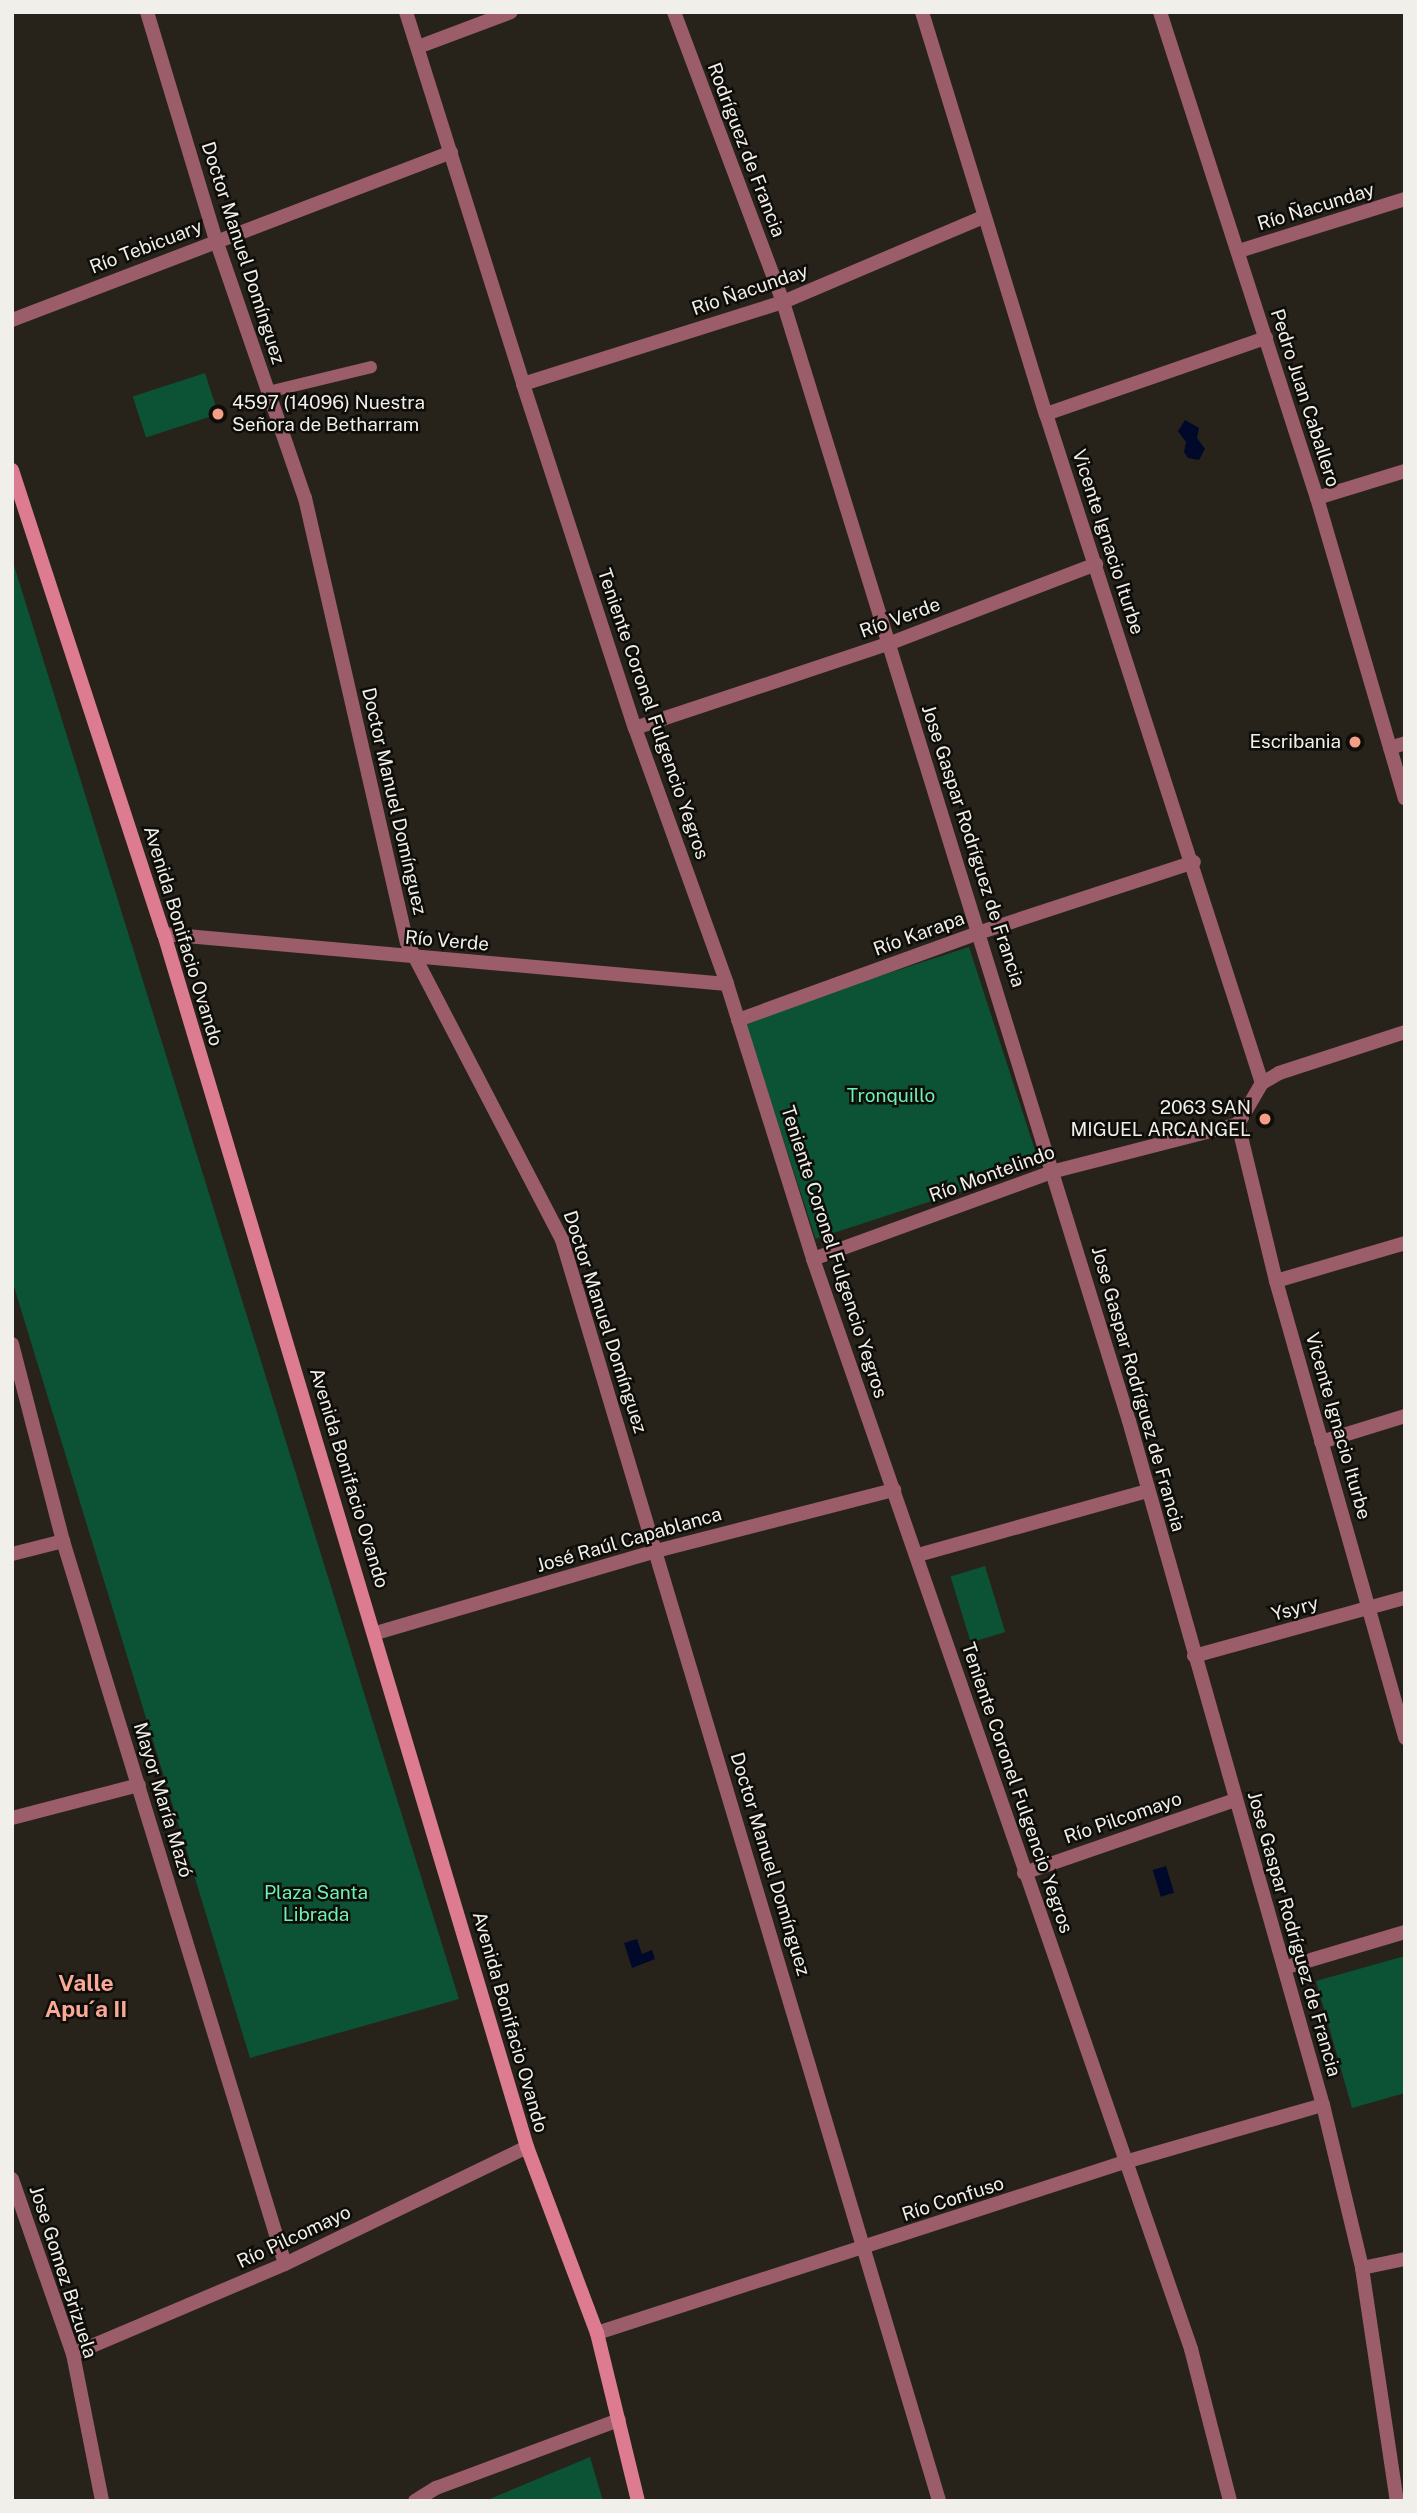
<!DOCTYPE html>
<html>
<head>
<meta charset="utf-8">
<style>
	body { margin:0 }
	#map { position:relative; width:1417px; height:2513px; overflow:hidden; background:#27231a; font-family:"Public Sans",sans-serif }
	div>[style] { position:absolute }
	.green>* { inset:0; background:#0c5235; transform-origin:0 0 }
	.water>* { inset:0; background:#000929; transform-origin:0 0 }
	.service>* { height:12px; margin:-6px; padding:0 6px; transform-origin:6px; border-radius:6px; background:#9a5d69 }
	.minor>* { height:14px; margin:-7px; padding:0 7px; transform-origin:7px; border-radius:7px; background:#9a5d69 }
	.tertiary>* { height:14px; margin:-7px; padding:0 7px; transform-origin:7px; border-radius:7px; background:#9a5d69 }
	.secondary>* { height:14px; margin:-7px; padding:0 7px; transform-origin:7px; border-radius:7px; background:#dd7c91 }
	.dots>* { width:19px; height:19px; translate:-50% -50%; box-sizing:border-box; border:4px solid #0e0d09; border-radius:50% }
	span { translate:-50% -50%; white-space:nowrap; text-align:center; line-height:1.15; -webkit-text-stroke:5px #0e0d09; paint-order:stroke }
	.street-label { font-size:19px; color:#f1efe9 }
	.poi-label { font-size:19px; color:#f1efe9 }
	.left { translate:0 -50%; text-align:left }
	.right { translate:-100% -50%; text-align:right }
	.park-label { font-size:19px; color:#6cf2b3 }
	.quarter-label { font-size:23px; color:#f9a994; font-weight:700 }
	.frame { position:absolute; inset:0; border:14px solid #f1efe9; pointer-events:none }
</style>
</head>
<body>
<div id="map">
	<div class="green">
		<i style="left:205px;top:373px;width:43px;height:76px;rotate:72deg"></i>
		<i style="clip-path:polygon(12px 559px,459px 1999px,250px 2058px,12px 1280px)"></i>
		<i style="left:969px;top:947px;width:230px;height:236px;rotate:72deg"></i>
		<i style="left:985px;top:1566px;width:69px;height:36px;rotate:73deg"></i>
		<i style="clip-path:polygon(1405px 1956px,1405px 2093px,1352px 2108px,1316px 1981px)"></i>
		<i style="clip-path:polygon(590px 2457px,603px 2501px,485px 2501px)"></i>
	</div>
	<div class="water">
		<i style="clip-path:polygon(1185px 420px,1199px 428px,1197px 438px,1205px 449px,1199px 460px,1188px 458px,1184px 452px,1186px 442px,1178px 431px)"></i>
		<i style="left:1166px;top:1866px;width:28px;height:14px;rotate:73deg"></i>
		<i style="clip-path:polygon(637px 1939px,642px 1954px,652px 1950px,655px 1959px,632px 1968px,624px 1943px)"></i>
	</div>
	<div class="service">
		<i style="left:268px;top:392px;width:106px;rotate:-13.6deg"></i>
	</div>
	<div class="minor">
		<i style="left:147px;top:12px;width:238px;rotate:73.2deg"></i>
		<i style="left:216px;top:240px;width:273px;rotate:71deg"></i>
		<i style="left:305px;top:498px;width:456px;rotate:77.1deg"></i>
		<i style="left:407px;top:942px;width:336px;rotate:62.5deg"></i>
		<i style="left:562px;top:1240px;width:1316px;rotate:73.35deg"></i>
		<i style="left:674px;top:12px;width:310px;rotate:69.4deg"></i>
		<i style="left:783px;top:302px;width:1171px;rotate:72.82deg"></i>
		<i style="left:1129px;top:1421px;width:711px;rotate:74.17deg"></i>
		<i style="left:1323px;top:2105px;width:168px;rotate:76.5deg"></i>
		<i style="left:1362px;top:2268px;width:236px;rotate:81.5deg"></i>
		<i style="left:418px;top:47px;width:99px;rotate:-20.6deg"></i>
		<i style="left:1239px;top:251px;width:174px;rotate:-17.4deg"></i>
		<i style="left:12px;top:320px;width:470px;rotate:-20.9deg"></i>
		<i style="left:523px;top:384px;width:273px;rotate:-17.5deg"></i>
		<i style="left:783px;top:302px;width:217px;rotate:-23deg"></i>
		<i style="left:1046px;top:414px;width:233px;rotate:-19.1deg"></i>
		<i style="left:1317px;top:498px;width:92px;rotate:-17.1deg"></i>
		<i style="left:635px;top:728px;width:267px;rotate:-18.4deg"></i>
		<i style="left:888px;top:644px;width:223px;rotate:-21deg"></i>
		<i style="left:1390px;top:748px;width:16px;rotate:-18deg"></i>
		<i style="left:164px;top:934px;width:565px;rotate:5.08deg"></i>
		<i style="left:738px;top:1020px;width:258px;rotate:-19.9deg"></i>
		<i style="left:981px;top:932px;width:224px;rotate:-18.2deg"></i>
		<i style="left:1238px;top:1124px;width:162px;rotate:76.4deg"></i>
		<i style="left:1276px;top:1281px;width:475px;rotate:74.2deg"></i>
		<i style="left:1276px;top:1281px;width:134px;rotate:-16.4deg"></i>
		<i style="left:12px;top:1344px;width:203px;rotate:75.5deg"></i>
		<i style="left:63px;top:1541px;width:756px;rotate:72.93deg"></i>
		<i style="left:1321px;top:1442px;width:88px;rotate:-17.2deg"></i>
		<i style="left:12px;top:1554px;width:53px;rotate:-14.3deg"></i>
		<i style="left:918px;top:1555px;width:238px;rotate:-15.6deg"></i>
		<i style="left:376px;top:1633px;width:292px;rotate:-16.3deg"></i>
		<i style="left:656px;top:1551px;width:246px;rotate:-14.4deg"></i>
		<i style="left:1194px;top:1656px;width:219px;rotate:-15.4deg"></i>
		<i style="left:12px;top:1818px;width:131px;rotate:-14.6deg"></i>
		<i style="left:1024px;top:1873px;width:223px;rotate:-19.1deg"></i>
		<i style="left:1287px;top:1967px;width:123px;rotate:-16.5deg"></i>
		<i style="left:12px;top:2179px;width:185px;rotate:70.8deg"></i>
		<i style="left:73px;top:2354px;width:150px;rotate:78.8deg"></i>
		<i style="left:1362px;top:2268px;width:44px;rotate:-11.8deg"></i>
		<i style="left:597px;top:2333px;width:555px;rotate:-17.95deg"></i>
		<i style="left:1125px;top:2162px;width:206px;rotate:-16.1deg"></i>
		<i style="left:73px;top:2354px;width:230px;rotate:-23deg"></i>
		<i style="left:285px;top:2264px;width:269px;rotate:-25.8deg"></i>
		<i style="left:415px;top:2501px;width:25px;rotate:-32deg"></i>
		<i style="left:436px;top:2488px;width:195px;rotate:-20.4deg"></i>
	</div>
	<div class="tertiary">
		<i style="left:406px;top:12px;width:390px;rotate:72.5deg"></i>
		<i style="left:523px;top:384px;width:362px;rotate:72deg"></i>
		<i style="left:635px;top:728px;width:272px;rotate:70.2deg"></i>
		<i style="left:727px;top:984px;width:288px;rotate:72.6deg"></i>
		<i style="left:813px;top:1259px;width:1154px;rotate:70.87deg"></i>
		<i style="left:1191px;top:2349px;width:157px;rotate:75.6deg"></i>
		<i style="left:922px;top:12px;width:421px;rotate:72.9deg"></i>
		<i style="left:1046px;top:414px;width:703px;rotate:72.11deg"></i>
		<i style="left:1160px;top:12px;width:511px;rotate:72.1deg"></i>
		<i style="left:1317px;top:498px;width:313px;rotate:73.7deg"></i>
		<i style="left:813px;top:1259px;width:258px;rotate:-20deg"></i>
		<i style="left:1055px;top:1171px;width:189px;rotate:-14.4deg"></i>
		<i style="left:1238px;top:1124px;width:48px;rotate:-59.7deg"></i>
		<i style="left:1262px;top:1083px;width:20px;rotate:-30deg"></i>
		<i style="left:1279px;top:1073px;width:133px;rotate:-18deg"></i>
	</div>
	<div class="secondary">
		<i style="left:12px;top:470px;width:488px;rotate:71.9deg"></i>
		<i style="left:164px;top:934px;width:1266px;rotate:73.34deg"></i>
		<i style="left:527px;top:2147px;width:199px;rotate:69.4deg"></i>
		<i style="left:597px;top:2333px;width:173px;rotate:76.3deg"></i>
	</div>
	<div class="dots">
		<i style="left:218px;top:414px;background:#f49e87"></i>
		<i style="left:1355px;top:742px;background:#f49e87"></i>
		<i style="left:1265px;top:1119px;background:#f49e87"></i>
	</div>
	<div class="street-label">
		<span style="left:746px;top:150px;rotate:69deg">Rodríguez de Francia</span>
		<span style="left:1316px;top:207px;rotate:-17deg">Río Ñacunday</span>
		<span style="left:146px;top:247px;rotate:-21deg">Río Tebicuary</span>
		<span style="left:243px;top:253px;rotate:72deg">Doctor Manuel Domínguez</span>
		<span style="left:750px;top:290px;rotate:-19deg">Río Ñacunday</span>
		<span style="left:1305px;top:398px;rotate:72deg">Pedro Juan Caballero</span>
		<span style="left:1108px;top:542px;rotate:72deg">Vicente Ignacio Iturbe</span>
		<span style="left:900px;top:618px;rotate:-20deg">Río Verde</span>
		<span style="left:653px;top:714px;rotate:71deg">Teniente Coronel Fulgencio Yegros</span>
		<span style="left:394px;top:801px;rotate:77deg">Doctor Manuel Domínguez</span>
		<span style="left:973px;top:846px;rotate:72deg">Jose Gaspar Rodríguez de Francia</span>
		<span style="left:919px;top:934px;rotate:-20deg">Río Karapa</span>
		<span style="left:183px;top:936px;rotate:73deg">Avenida Bonifacio Ovando</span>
		<span style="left:447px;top:941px;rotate:5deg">Río Verde</span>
		<span style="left:992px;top:1174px;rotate:-20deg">Río Montelindo</span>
		<span style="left:834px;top:1252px;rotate:72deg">Teniente Coronel Fulgencio Yegros</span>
		<span style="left:605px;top:1322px;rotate:72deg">Doctor Manuel Domínguez</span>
		<span style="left:1138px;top:1389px;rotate:74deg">Jose Gaspar Rodríguez de Francia</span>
		<span style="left:1338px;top:1426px;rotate:74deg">Vicente Ignacio Iturbe</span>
		<span style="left:349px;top:1478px;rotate:73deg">Avenida Bonifacio Ovando</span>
		<span style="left:629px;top:1540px;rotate:-16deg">José Raúl Capablanca</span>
		<span style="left:1295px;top:1609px;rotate:-15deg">Ysyry</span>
		<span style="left:1017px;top:1788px;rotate:71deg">Teniente Coronel Fulgencio Yegros</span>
		<span style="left:163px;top:1800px;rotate:73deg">Mayor María Mazó</span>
		<span style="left:1123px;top:1818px;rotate:-19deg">Río Pilcomayo</span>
		<span style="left:770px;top:1864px;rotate:73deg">Doctor Manuel Domínguez</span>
		<span style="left:1294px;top:1934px;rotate:74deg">Jose Gaspar Rodríguez de Francia</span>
		<span style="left:510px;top:2022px;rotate:74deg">Avenida Bonifacio Ovando</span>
		<span style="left:953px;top:2199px;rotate:-18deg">Río Confuso</span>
		<span style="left:294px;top:2237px;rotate:-25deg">Río Pilcomayo</span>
		<span style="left:63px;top:2272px;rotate:72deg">Jose Gomez Brizuela</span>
	</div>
	<div class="poi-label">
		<span class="left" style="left:232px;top:414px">4597 (14096) Nuestra<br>Señora de Betharram</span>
		<span class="right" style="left:1341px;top:742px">Escribania</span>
		<span class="right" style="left:1251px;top:1119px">2063 SAN<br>MIGUEL ARCANGEL</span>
	</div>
	<div class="park-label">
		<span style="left:891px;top:1096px">Tronquillo</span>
		<span style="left:316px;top:1904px">Plaza Santa<br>Librada</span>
	</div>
	<div class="quarter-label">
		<span style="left:86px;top:1996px">Valle<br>Apu´a II</span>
	</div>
	<div class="frame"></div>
</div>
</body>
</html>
